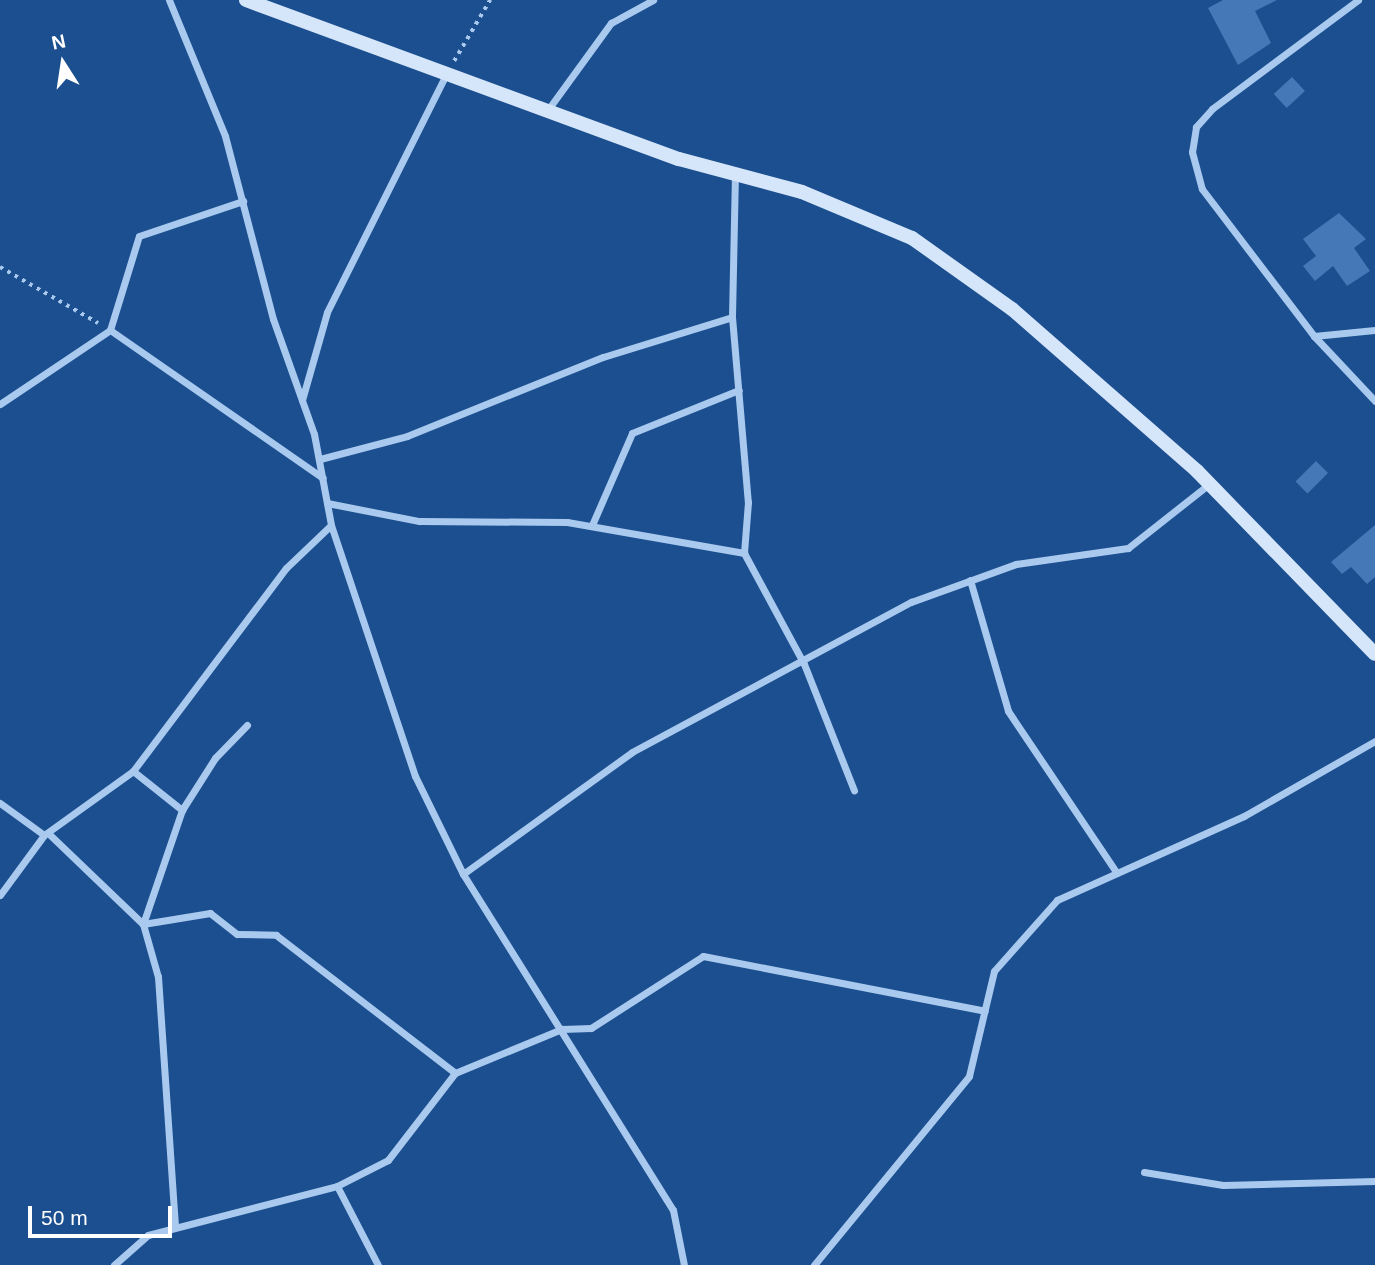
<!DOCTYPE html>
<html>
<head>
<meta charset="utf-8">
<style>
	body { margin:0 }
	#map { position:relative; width:1375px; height:1265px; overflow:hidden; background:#1b4f8f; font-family:Arial,sans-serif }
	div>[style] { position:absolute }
	.building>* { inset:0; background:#4478b7; transform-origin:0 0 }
	.path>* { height:3.5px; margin-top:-1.75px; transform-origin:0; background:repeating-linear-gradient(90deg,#a9c9ee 0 3.5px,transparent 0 8.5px) }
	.minor>* { height:7px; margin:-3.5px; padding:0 3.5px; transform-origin:3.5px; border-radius:3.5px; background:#a9c9ee }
	.secondary>* { height:14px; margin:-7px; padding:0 7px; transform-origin:7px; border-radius:7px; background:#d6e6fa }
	span { translate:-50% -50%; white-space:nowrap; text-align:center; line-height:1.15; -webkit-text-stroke:7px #1b4f8f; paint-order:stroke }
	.north { position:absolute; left:28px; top:28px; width:70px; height:70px; -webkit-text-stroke:5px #1b4f8f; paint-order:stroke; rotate:348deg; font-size:19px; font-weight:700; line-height:28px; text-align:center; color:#fff }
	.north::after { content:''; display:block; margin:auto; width:24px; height:32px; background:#fff; clip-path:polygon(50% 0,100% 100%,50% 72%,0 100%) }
	.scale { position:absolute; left:28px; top:1206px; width:144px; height:32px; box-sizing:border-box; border:4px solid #fff; border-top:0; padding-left:9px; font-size:21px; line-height:24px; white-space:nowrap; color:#fff; -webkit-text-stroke:5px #1b4f8f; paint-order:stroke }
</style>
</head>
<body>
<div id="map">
	<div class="building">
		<i style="clip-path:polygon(1223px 0,1277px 0,1255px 11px,1271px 43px,1238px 65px,1208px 8px)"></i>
		<i style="left:1292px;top:77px;width:19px;height:25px;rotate:47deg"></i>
		<i style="clip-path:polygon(1339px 213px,1366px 239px,1354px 248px,1370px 271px,1347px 286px,1333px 266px,1315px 281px,1303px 266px,1316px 256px,1303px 239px)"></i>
		<i style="left:1316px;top:461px;width:17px;height:29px;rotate:45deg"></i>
		<i style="clip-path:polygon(1375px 525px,1375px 577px,1367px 584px,1351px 567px,1342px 574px,1331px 562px)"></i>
	</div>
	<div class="path">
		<i style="left:454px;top:61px;width:71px;rotate:-59.5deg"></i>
		<i style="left:0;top:267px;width:113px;rotate:29.7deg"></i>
	</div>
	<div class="minor">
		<i style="left:169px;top:0;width:147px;rotate:67.6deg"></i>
		<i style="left:225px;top:136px;width:189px;rotate:75.3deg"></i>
		<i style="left:273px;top:319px;width:122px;rotate:70.4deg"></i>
		<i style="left:314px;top:434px;width:93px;rotate:79.4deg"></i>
		<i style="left:331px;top:525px;width:265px;rotate:71.5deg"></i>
		<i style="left:415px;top:776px;width:109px;rotate:63.9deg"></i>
		<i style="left:463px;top:874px;width:396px;rotate:58deg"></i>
		<i style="left:673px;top:1210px;width:56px;rotate:78.7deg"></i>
		<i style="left:1358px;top:0;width:182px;rotate:143.3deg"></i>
		<i style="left:1212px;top:109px;width:24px;rotate:132deg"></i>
		<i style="left:1196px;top:127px;width:25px;rotate:99deg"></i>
		<i style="left:1192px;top:152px;width:38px;rotate:75deg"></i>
		<i style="left:1202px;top:189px;width:185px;rotate:52.7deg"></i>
		<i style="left:1314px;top:336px;width:89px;rotate:46.8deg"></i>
		<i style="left:547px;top:111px;width:109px;rotate:-54deg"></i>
		<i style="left:611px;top:23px;width:48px;rotate:-28.7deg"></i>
		<i style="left:735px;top:173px;width:144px;rotate:91.2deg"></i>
		<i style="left:732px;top:317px;width:186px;rotate:85.1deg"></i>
		<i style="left:748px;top:502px;width:51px;rotate:94.5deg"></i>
		<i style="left:744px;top:553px;width:126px;rotate:61.6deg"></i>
		<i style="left:804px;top:664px;width:136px;rotate:68.4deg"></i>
		<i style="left:110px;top:330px;width:259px;rotate:34.8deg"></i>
		<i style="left:1314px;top:336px;width:61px;rotate:-5.6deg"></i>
		<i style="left:302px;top:400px;width:91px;rotate:-74.1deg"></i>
		<i style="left:327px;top:312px;width:264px;rotate:-63.4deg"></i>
		<i style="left:0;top:404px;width:133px;rotate:-33.9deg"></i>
		<i style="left:110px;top:330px;width:98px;rotate:-72.9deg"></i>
		<i style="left:139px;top:236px;width:110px;rotate:-18.6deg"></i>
		<i style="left:320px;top:459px;width:90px;rotate:-14.8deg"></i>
		<i style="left:407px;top:436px;width:211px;rotate:-22deg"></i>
		<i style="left:603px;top:357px;width:135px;rotate:-17.2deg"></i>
		<i style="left:327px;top:503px;width:94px;rotate:11.1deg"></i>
		<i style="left:419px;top:521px;width:148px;rotate:0.4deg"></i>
		<i style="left:567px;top:522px;width:180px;rotate:9.9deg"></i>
		<i style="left:592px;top:525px;width:100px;rotate:-66.5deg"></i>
		<i style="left:632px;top:433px;width:115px;rotate:-21.9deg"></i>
		<i style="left:970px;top:580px;width:136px;rotate:73.8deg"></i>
		<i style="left:1008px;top:711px;width:195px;rotate:56.1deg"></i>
		<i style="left:133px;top:771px;width:63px;rotate:38.5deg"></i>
		<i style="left:0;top:803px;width:54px;rotate:36deg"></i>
		<i style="left:48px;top:833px;width:132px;rotate:43.8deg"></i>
		<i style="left:463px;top:874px;width:208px;rotate:-35.8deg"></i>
		<i style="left:632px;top:752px;width:317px;rotate:-28.3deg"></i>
		<i style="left:911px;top:602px;width:112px;rotate:-19.9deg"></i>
		<i style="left:1016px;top:564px;width:113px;rotate:-8.1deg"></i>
		<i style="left:1128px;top:548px;width:103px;rotate:-38.3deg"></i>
		<i style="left:0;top:895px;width:74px;rotate:-53.7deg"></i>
		<i style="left:44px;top:835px;width:110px;rotate:-35.7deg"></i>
		<i style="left:133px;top:771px;width:254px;rotate:-53deg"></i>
		<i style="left:286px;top:568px;width:62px;rotate:-43.7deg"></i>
		<i style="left:143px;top:924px;width:68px;rotate:-9.3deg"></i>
		<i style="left:210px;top:913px;width:34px;rotate:38deg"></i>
		<i style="left:237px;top:934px;width:39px;rotate:1deg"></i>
		<i style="left:276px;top:935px;width:226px;rotate:37.6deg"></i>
		<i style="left:1144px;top:1172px;width:80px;rotate:9.3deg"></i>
		<i style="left:1223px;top:1185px;width:152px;rotate:-1.5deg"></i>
		<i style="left:337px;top:1186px;width:89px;rotate:62.6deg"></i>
		<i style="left:175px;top:1226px;width:250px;rotate:-93.9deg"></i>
		<i style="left:158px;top:977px;width:55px;rotate:-105.8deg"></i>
		<i style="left:143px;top:924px;width:120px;rotate:-71.1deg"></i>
		<i style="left:182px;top:810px;width:62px;rotate:-57.6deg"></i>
		<i style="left:215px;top:758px;width:46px;rotate:-45.9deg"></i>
		<i style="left:114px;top:1265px;width:45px;rotate:-41.4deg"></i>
		<i style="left:148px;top:1235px;width:195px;rotate:-14.5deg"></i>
		<i style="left:337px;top:1186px;width:57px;rotate:-27deg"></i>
		<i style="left:388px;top:1160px;width:110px;rotate:-52.4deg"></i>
		<i style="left:455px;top:1073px;width:116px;rotate:-22.4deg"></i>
		<i style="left:562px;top:1029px;width:29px;rotate:-2deg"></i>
		<i style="left:591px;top:1028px;width:133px;rotate:-32.7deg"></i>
		<i style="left:703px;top:956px;width:287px;rotate:11deg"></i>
		<i style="left:814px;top:1265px;width:244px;rotate:-50.6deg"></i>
		<i style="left:969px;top:1076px;width:108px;rotate:-76.6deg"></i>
		<i style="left:994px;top:971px;width:95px;rotate:-48.4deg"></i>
		<i style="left:1057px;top:900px;width:205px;rotate:-24.2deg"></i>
		<i style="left:1244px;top:816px;width:151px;rotate:-29.8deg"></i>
	</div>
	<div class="secondary">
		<i style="left:246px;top:0;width:461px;rotate:20.2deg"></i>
		<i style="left:679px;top:159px;width:127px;rotate:15deg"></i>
		<i style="left:802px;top:192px;width:119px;rotate:22.7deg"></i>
		<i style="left:912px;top:238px;width:123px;rotate:35.4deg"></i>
		<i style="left:1012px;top:309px;width:246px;rotate:41.2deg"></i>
		<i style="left:1197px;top:471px;width:255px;rotate:45.8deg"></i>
	</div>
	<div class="north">N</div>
	<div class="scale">50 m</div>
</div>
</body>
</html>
